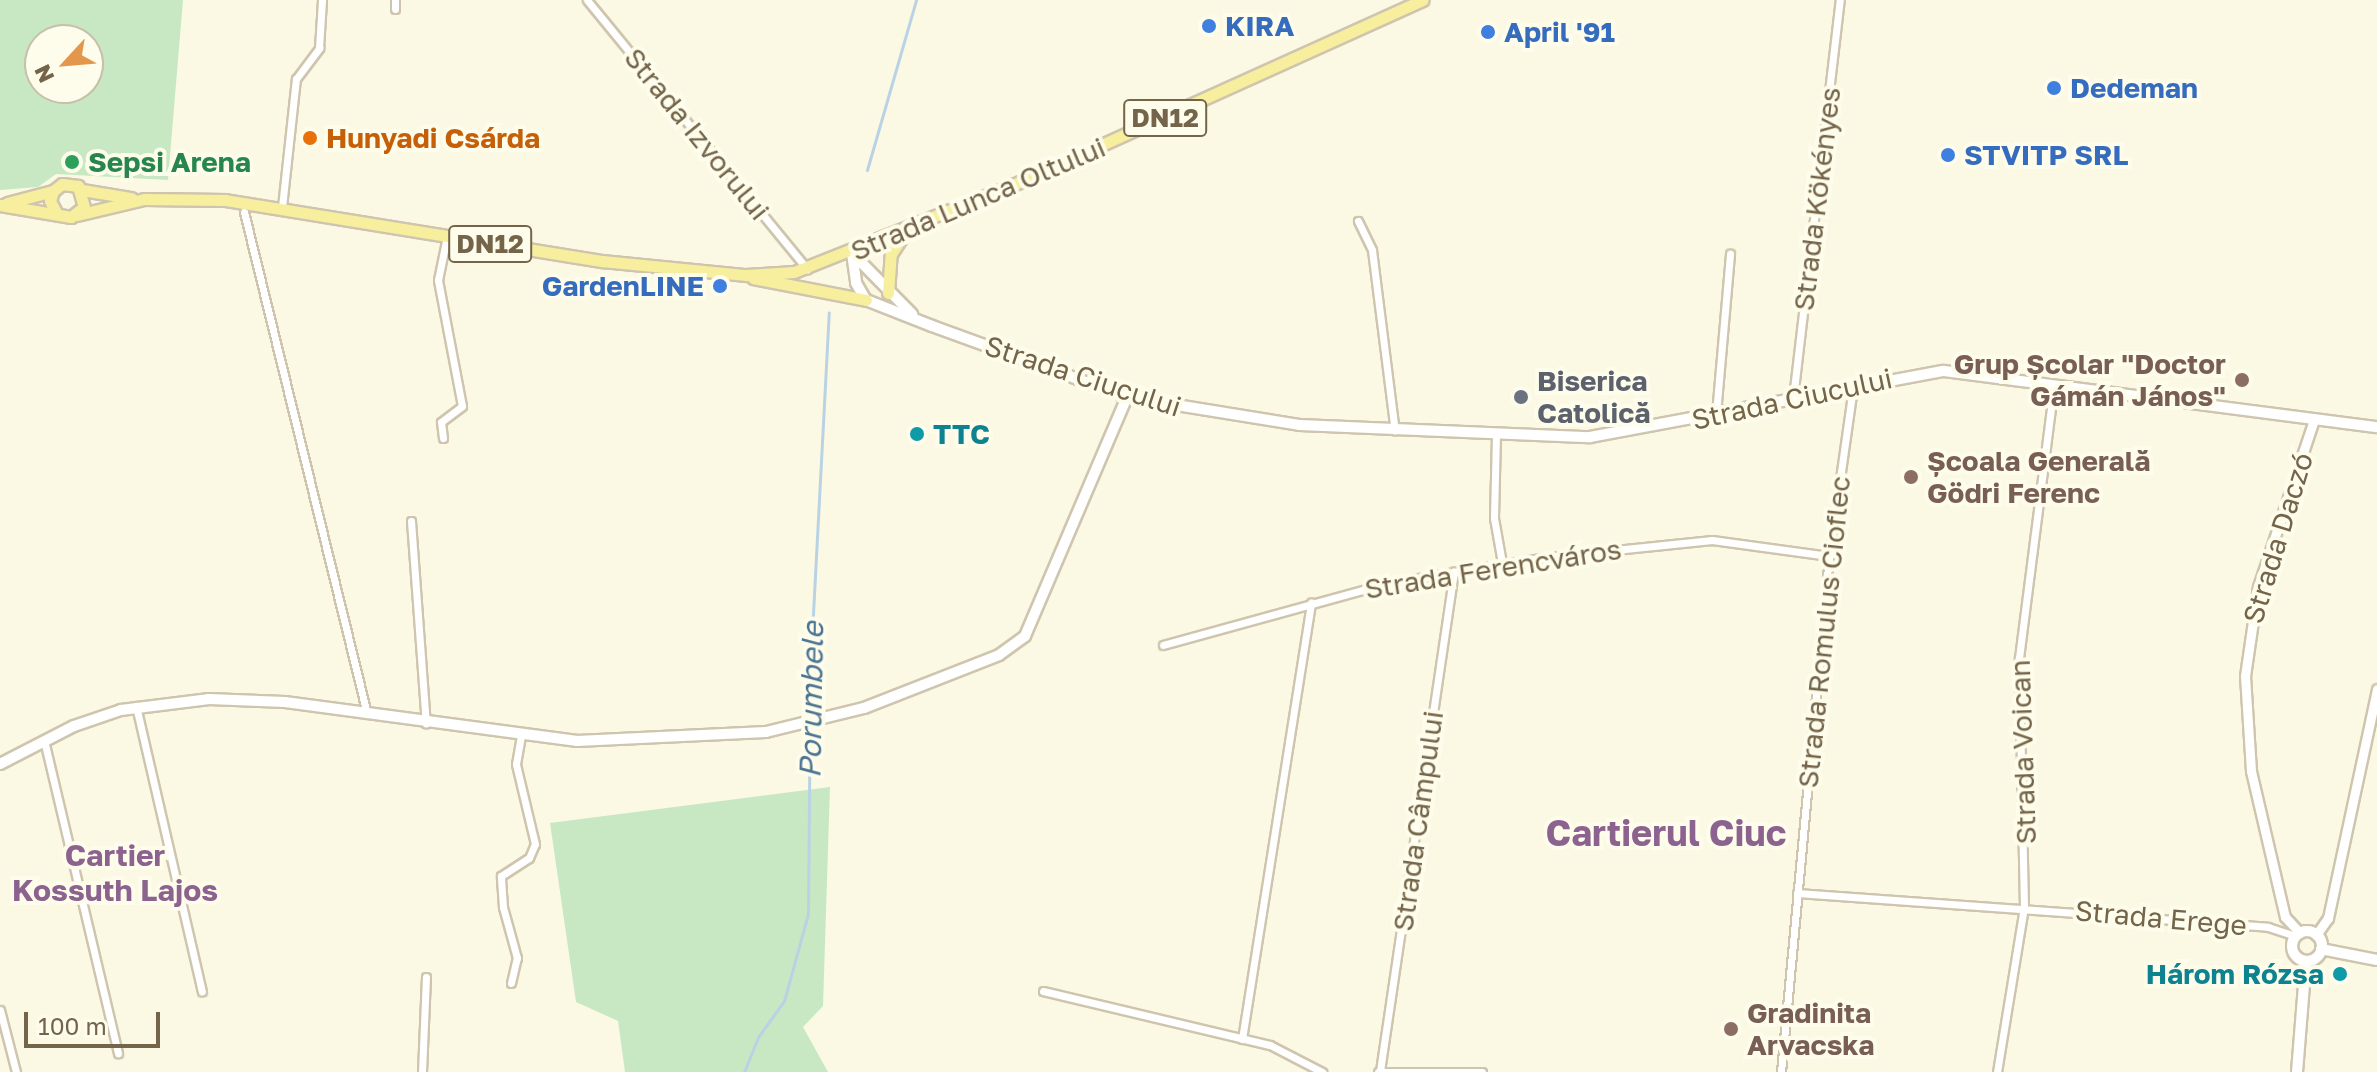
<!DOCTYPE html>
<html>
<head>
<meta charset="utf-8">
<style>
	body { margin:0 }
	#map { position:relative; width:2377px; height:1072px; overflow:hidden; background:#fbf9e4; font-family:"Golos Text",sans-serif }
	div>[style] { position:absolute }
	.green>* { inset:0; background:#c8e8c3 }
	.stream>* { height:3px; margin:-1.5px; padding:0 1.5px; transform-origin:1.5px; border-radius:1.5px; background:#b9d2e4 }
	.roads { filter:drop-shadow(2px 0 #cfc5ae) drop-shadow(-2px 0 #cfc5ae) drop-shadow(0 2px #cfc5ae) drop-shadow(0 -2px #cfc5ae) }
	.minor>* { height:7px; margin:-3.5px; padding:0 3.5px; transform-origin:3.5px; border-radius:3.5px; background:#fff }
	.tertiary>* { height:9px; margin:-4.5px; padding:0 4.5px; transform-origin:4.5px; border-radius:4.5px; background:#fff }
	.secondary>* { height:10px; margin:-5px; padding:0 5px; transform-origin:5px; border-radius:5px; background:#fff }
	.secondary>.ring { margin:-5px; padding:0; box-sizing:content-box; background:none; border:10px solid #fff; border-radius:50% }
	.primary>* { height:11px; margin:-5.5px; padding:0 5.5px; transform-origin:5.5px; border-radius:5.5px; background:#f8ef9e }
	.dots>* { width:22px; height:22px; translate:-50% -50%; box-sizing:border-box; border:4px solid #fefcea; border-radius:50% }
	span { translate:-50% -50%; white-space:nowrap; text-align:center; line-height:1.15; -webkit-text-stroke:8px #fefcea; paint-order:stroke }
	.shield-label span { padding:2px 6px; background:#fefcea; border:2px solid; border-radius:6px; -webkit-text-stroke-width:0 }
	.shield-label { font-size:26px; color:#73644a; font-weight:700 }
	.shop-label { font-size:28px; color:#366cbe; font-weight:700 }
	.left { translate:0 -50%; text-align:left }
	.right { translate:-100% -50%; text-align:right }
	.street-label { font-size:28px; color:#73644a }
	.food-label { font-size:28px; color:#c56008; font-weight:700 }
	.leisure-label { font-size:28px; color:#27864d; font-weight:700 }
	.education-label { font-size:28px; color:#785e54; font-weight:700 }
	.worship-label { font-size:28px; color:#5b616d; font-weight:700 }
	.culture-label { font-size:28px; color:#0d838f; font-weight:700 }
	.water-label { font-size:30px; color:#4b7493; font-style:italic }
	.neighbourhood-label { font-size:30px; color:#8c628f; font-weight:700 }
	.district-label { font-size:36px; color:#8c628f; font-weight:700 }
	.north { position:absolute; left:24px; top:24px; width:80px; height:80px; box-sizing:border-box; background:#fefcea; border:2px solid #c6bfaa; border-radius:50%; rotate:244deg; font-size:22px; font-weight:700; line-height:32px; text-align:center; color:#73644a }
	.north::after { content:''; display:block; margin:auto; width:28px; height:36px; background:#e2974d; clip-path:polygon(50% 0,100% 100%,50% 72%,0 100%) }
	.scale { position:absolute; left:24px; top:1012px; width:136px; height:36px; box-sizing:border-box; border:4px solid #73644a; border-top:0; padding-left:10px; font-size:24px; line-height:28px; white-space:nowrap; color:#73644a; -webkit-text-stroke:6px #fefcea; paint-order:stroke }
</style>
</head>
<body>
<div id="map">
	<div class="green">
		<i style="clip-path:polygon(evenodd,0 0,183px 0,168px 180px,56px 174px,38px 187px,0 190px,0 0,88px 40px,88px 88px,40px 88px,40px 40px,88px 40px)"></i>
		<i style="clip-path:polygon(830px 787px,823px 1006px,803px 1027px,828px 1072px,625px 1072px,618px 1021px,576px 1002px,550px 823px)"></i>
	</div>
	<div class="stream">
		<i style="left:867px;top:170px;width:177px;rotate:-73.9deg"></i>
		<i style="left:744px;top:1072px;width:38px;rotate:-68deg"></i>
		<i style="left:758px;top:1037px;width:44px;rotate:-54.2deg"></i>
		<i style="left:784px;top:1001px;width:90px;rotate:-74.6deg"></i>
		<i style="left:808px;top:914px;width:243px;rotate:-89.5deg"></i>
		<i style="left:810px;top:671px;width:359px;rotate:-87deg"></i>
	</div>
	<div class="roads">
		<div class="minor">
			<i style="left:587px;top:0;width:348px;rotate:50.7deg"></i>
			<i style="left:395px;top:9px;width:9px;rotate:-90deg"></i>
			<i style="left:282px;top:207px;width:129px;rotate:-83.8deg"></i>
			<i style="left:296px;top:79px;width:39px;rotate:-53deg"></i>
			<i style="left:319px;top:48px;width:48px;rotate:-86.4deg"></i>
			<i style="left:244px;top:212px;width:517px;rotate:76.23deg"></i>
			<i style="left:1358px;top:221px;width:32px;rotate:64deg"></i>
			<i style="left:1372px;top:250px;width:182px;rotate:82.8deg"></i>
			<i style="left:1793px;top:398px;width:401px;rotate:-83.3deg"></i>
			<i style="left:1716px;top:414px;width:161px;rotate:-85deg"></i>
			<i style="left:1496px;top:435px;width:83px;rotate:91.4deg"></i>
			<i style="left:1494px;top:518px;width:46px;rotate:79.9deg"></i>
			<i style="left:443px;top:438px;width:16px;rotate:-97deg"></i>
			<i style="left:441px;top:422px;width:26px;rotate:-37deg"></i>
			<i style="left:462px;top:406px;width:128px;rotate:-100.8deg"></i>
			<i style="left:438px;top:280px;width:45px;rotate:-78.4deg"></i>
			<i style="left:411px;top:521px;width:203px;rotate:85.8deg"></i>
			<i style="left:1163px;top:645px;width:233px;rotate:-15.4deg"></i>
			<i style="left:1388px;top:583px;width:161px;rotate:-9.3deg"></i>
			<i style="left:1547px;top:557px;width:166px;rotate:-5.9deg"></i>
			<i style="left:1712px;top:540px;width:118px;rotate:7.8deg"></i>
			<i style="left:136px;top:706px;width:293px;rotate:77deg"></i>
			<i style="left:44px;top:740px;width:322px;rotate:76.7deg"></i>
			<i style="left:1797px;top:893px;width:472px;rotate:4.1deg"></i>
			<i style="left:2268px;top:927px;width:29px;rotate:18deg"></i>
			<i style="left:511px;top:983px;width:26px;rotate:-77deg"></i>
			<i style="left:517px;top:958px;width:53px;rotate:-105.4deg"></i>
			<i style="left:503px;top:907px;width:31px;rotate:-94deg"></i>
			<i style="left:501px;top:876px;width:33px;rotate:-33deg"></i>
			<i style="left:529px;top:858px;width:15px;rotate:-67deg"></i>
			<i style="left:535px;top:844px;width:82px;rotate:-103.4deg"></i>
			<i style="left:516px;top:764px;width:28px;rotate:-80deg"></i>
			<i style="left:1043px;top:991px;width:233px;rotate:13.4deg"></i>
			<i style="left:1270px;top:1045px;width:59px;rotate:27.4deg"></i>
			<i style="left:0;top:1010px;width:64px;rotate:75.5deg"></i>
			<i style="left:1242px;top:1039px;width:442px;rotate:-81deg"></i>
			<i style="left:1380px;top:1071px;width:505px;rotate:-81.58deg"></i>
			<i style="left:422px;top:1072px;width:95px;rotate:-87.6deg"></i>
			<i style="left:1378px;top:1072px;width:104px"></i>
			<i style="left:1781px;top:1072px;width:518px;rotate:-84.69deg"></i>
			<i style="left:1829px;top:556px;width:171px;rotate:-81.9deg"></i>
			<i style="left:1997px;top:1072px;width:167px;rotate:-80.7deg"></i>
			<i style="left:2024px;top:907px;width:249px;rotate:-91.2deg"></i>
			<i style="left:2019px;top:658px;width:276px;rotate:-82.7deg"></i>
		</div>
		<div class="tertiary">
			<i style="left:2300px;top:933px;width:22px;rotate:-133deg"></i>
			<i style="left:2285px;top:917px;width:150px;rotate:-103.1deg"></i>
			<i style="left:2251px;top:771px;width:95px;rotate:-93.6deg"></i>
			<i style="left:2245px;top:676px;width:90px;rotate:-81.7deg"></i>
			<i style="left:2258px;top:587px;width:176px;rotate:-71.5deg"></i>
			<i style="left:2316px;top:935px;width:21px;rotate:-55deg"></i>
			<i style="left:2328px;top:918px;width:234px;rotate:-77.9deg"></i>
		</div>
		<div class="secondary">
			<i style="left:852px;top:253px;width:30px;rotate:82deg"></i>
			<i style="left:856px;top:283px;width:20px;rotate:60deg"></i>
			<i style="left:866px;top:300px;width:71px;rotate:21.5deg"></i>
			<i style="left:932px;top:326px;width:208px;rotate:20deg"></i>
			<i style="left:1127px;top:397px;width:174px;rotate:9.2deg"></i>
			<i style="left:1299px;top:425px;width:291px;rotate:2.4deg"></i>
			<i style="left:1590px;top:437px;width:360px;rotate:-10.6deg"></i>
			<i style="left:1944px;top:371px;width:437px;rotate:7.4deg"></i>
			<i style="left:852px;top:253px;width:86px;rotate:45.5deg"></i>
			<i style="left:0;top:764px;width:83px;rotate:-27.2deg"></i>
			<i style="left:74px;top:726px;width:50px;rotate:-18.8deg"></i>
			<i style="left:121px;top:710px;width:89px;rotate:-7.1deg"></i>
			<i style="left:209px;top:699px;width:76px;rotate:2.3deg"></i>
			<i style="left:285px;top:702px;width:295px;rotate:7.6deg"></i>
			<i style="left:577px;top:741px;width:189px;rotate:-2.7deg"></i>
			<i style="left:766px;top:732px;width:101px;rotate:-13.8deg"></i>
			<i style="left:864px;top:708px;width:145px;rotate:-21.4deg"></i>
			<i style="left:999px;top:655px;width:32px;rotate:-36deg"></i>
			<i style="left:1025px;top:636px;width:260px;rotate:-66.9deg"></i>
			<i class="ring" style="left:2292px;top:931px;width:20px;height:20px"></i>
			<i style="left:2321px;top:949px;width:57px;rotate:11.1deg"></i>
			<i style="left:2297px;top:1072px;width:111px;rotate:-85.4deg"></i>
		</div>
		<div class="primary">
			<i style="left:82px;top:190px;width:50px;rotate:9.3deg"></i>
			<i style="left:7px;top:203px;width:48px;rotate:-14.6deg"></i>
			<i style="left:0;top:205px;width:72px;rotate:9.6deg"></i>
			<i style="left:71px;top:217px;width:16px;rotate:-38deg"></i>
			<i style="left:84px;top:207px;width:22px;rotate:-106deg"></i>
			<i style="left:78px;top:186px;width:16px;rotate:-173deg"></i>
			<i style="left:62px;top:184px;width:11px;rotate:142deg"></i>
			<i style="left:53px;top:191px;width:10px;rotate:107deg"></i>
			<i style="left:50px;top:201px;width:15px;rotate:62deg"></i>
			<i style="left:77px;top:215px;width:69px;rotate:-13.4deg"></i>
			<i style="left:144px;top:199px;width:81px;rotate:0.7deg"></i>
			<i style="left:225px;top:200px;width:382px;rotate:9.2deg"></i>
			<i style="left:602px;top:261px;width:145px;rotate:5.6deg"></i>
			<i style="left:746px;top:275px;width:48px;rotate:-3.6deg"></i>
			<i style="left:794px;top:272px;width:238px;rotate:-21.7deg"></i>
			<i style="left:1015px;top:184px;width:447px;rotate:-24.3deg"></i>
			<i style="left:753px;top:278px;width:115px;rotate:11deg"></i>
			<i style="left:888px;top:293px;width:39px;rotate:-86deg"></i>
			<i style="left:891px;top:254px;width:27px;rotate:-57deg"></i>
		</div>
	</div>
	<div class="dots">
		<i style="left:1209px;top:26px;background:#3f7fe0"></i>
		<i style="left:1488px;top:32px;background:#3f7fe0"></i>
		<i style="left:2054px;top:88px;background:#3f7fe0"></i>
		<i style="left:310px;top:138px;background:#e8710a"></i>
		<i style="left:1948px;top:155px;background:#3f7fe0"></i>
		<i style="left:72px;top:162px;background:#2e9e5b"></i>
		<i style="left:720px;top:286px;background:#3f7fe0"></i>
		<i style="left:2242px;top:380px;background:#8d6e63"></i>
		<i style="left:1521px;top:397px;background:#6b7280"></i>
		<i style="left:917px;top:434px;background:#0f9aa8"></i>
		<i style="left:1911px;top:477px;background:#8d6e63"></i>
		<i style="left:2340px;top:974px;background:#0f9aa8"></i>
		<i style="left:1731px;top:1029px;background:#8d6e63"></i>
	</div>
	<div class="shield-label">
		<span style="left:1165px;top:118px">DN12</span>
		<span style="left:490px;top:244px">DN12</span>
	</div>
	<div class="shop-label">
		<span class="left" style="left:1225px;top:26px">KIRA</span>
		<span class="left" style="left:1504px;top:32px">April '91</span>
		<span class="left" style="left:2070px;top:88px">Dedeman</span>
		<span class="left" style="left:1964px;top:155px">STVITP SRL</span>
		<span class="right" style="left:704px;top:286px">GardenLINE</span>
	</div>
	<div class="street-label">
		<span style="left:697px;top:134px;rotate:51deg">Strada Izvorului</span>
		<span style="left:978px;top:199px;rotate:-23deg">Strada Lunca Oltului</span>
		<span style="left:1817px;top:199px;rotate:-83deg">Strada Kökényes</span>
		<span style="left:1083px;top:376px;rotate:18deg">Strada Ciucului</span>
		<span style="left:1792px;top:399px;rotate:-12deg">Strada Ciucului</span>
		<span style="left:2278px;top:538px;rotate:-73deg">Strada Daczó</span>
		<span style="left:1493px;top:569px;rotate:-9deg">Strada Ferencváros</span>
		<span style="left:1824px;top:632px;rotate:-84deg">Strada Romulus Cioflec</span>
		<span style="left:2023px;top:752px;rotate:-92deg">Strada Voican</span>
		<span style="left:1418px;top:821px;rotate:-82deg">Strada Câmpului</span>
		<span style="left:2161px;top:918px;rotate:5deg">Strada Erege</span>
	</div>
	<div class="food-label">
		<span class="left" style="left:326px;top:138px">Hunyadi Csárda</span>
	</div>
	<div class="leisure-label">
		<span class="left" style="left:88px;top:162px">Sepsi Arena</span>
	</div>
	<div class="education-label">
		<span class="right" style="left:2226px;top:380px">Grup Școlar "Doctor<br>Gámán János"</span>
		<span class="left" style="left:1927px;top:477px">Școala Generală<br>Gödri Ferenc</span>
		<span class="left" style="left:1747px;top:1029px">Gradinita<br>Arvacska</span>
	</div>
	<div class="worship-label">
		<span class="left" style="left:1537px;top:397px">Biserica<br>Catolică</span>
	</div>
	<div class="culture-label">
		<span class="left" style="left:933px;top:434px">TTC</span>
		<span class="right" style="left:2324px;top:974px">Három Rózsa</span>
	</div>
	<div class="water-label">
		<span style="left:811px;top:700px;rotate:-89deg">Porumbele</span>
	</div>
	<div class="neighbourhood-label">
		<span style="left:115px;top:872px">Cartier<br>Kossuth Lajos</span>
	</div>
	<div class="district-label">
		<span style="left:1666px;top:833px">Cartierul Ciuc</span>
	</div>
	<div class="north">N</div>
	<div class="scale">100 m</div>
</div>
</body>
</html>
